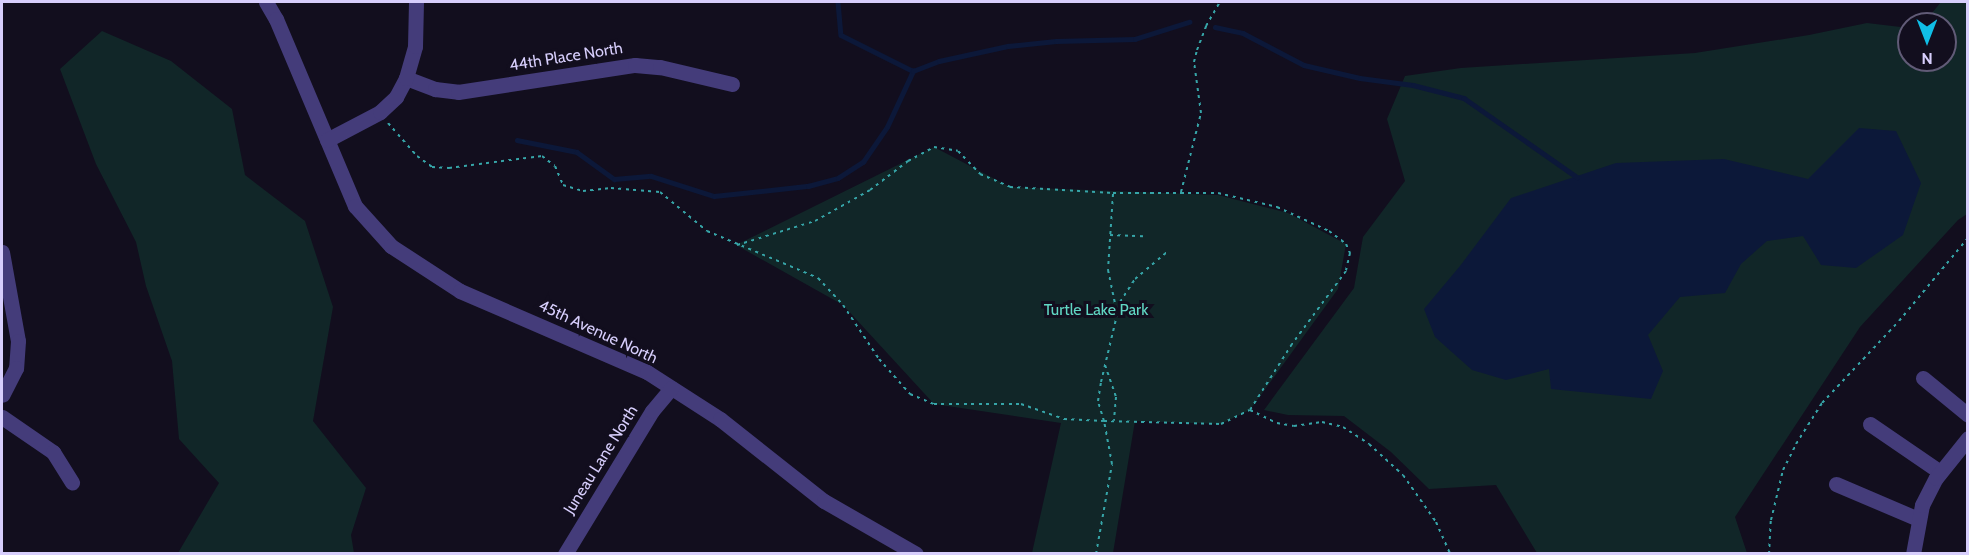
<!DOCTYPE html>
<html>
<head>
<meta charset="utf-8">
<style>
	body { margin:0 }
	#map { position:relative; width:1969px; height:555px; overflow:hidden; background:#120e1e; font-family:Cabin,sans-serif }
	div>[style] { position:absolute }
	.green>* { inset:0; background:#112628 }
	.water>* { inset:0; background:#0c1839 }
	.stream>* { height:4.5px; margin:-2.25px; padding:0 2.25px; transform-origin:2.25px; border-radius:2.25px; background:#0c1839 }
	.path>* { height:2px; margin-top:-1px; transform-origin:0; background:repeating-linear-gradient(90deg,#36a5a8 0 3px,transparent 0 7.5px) }
	.minor>* { height:15px; margin:-7.5px; padding:0 7.5px; transform-origin:7.5px; border-radius:7.5px; background:#443c7a }
	span { translate:-50% -50%; white-space:nowrap; text-align:center; line-height:1.15; -webkit-text-stroke:6px #120e1e; paint-order:stroke }
	.street-label { font-size:16px; color:#d7cefc }
	.park-label { font-size:16px; color:#60d6c3 }
	.frame { position:absolute; inset:0; border:3px solid #d7cefc; pointer-events:none }
	.north { position:absolute; left:1897px; top:12px; width:60px; height:60px; box-sizing:border-box; background:#120e1e; border:2px solid #615b77; border-radius:50%; rotate:180deg; font-size:16px; font-weight:700; line-height:24px; text-align:center; color:#d7cefc }
	.north::after { content:''; display:block; margin:auto; width:21px; height:27px; background:#10bee6; clip-path:polygon(50% 0,100% 100%,50% 72%,0 100%) }
</style>
</head>
<body>
<div id="map">
	<div class="green">
		<i style="clip-path:polygon(1941px 2px,1967px 2px,1967px 214px,1958px 220px,1860px 327px,1735px 517px,1747px 553px,1537px 553px,1496px 485px,1429px 489px,1391px 452px,1344px 416px,1288px 415px,1264px 410px,1354px 288px,1363px 237px,1405px 181px,1387px 119px,1405px 76px,1461px 68px,1695px 53px,1809px 35px,1867px 23px,1909px 28px,1909px 60px,1945px 60px,1945px 24px,1923px 24px)"></i>
		<i style="clip-path:polygon(102px 31px,171px 61px,232px 109px,245px 175px,305px 221px,333px 307px,313px 421px,366px 488px,351px 535px,354px 553px,178px 553px,219px 483px,179px 439px,172px 361px,146px 286px,136px 242px,96px 164px,60px 69px)"></i>
		<i style="clip-path:polygon(934px 147px,1010px 187px,1218px 195px,1288px 213px,1346px 244px,1338px 289px,1250px 410px,1221px 424px,1135px 421px,1113px 553px,1032px 553px,1061px 423px,934px 404px,843px 305px,736px 245px)"></i>
	</div>
	<div class="water">
		<i style="clip-path:polygon(1859px 128px,1896px 131px,1921px 183px,1903px 235px,1856px 268px,1821px 265px,1803px 236px,1767px 241px,1741px 264px,1725px 293px,1680px 297px,1648px 335px,1663px 371px,1651px 399px,1551px 389px,1549px 369px,1506px 380px,1472px 370px,1435px 337px,1424px 309px,1460px 266px,1511px 198px,1616px 163px,1724px 159px,1808px 179px)"></i>
	</div>
	<div class="stream">
		<i style="left:838px;top:2px;width:33px;rotate:85deg"></i>
		<i style="left:841px;top:35px;width:80px;rotate:26.6deg"></i>
		<i style="left:1215px;top:27px;width:29px;rotate:12deg"></i>
		<i style="left:1243px;top:33px;width:69px;rotate:27.7deg"></i>
		<i style="left:1304px;top:65px;width:57px;rotate:13.1deg"></i>
		<i style="left:1360px;top:78px;width:53px;rotate:7.5deg"></i>
		<i style="left:1413px;top:85px;width:53px;rotate:14.3deg"></i>
		<i style="left:1464px;top:98px;width:138px;rotate:35deg"></i>
		<i style="left:517px;top:140px;width:61px;rotate:11.3deg"></i>
		<i style="left:577px;top:152px;width:46px;rotate:36.1deg"></i>
		<i style="left:614px;top:179px;width:37px;rotate:-5deg"></i>
		<i style="left:651px;top:176px;width:66px;rotate:17.6deg"></i>
		<i style="left:714px;top:196px;width:95px;rotate:-6.1deg"></i>
		<i style="left:808px;top:186px;width:31px;rotate:-15deg"></i>
		<i style="left:838px;top:178px;width:30px;rotate:-33deg"></i>
		<i style="left:863px;top:162px;width:42px;rotate:-55.6deg"></i>
		<i style="left:887px;top:127px;width:62px;rotate:-65.1deg"></i>
		<i style="left:913px;top:71px;width:28px;rotate:-21deg"></i>
		<i style="left:939px;top:61px;width:71px;rotate:-12.3deg"></i>
		<i style="left:1008px;top:46px;width:48px;rotate:-5.9deg"></i>
		<i style="left:1056px;top:41px;width:79px;rotate:-1.5deg"></i>
		<i style="left:1135px;top:39px;width:57px;rotate:-17.5deg"></i>
	</div>
	<div class="path">
		<i style="left:388px;top:123px;width:44px;rotate:48.7deg"></i>
		<i style="left:417px;top:156px;width:19px;rotate:36deg"></i>
		<i style="left:432px;top:167px;width:17px;rotate:3deg"></i>
		<i style="left:449px;top:168px;width:94px;rotate:-7.4deg"></i>
		<i style="left:542px;top:156px;width:16px;rotate:38deg"></i>
		<i style="left:555px;top:166px;width:21px;rotate:67deg"></i>
		<i style="left:563px;top:185px;width:21px;rotate:17deg"></i>
		<i style="left:583px;top:191px;width:28px;rotate:-6deg"></i>
		<i style="left:611px;top:188px;width:49px;rotate:4.7deg"></i>
		<i style="left:660px;top:192px;width:61px;rotate:39.7deg"></i>
		<i style="left:707px;top:231px;width:121px;rotate:22.9deg"></i>
		<i style="left:818px;top:278px;width:37px;rotate:47deg"></i>
		<i style="left:843px;top:305px;width:65px;rotate:56.3deg"></i>
		<i style="left:879px;top:359px;width:47px;rotate:48.5deg"></i>
		<i style="left:910px;top:394px;width:26px;rotate:23deg"></i>
		<i style="left:934px;top:404px;width:87px"></i>
		<i style="left:1021px;top:404px;width:46px;rotate:19.2deg"></i>
		<i style="left:1064px;top:419px;width:40px;rotate:2.9deg"></i>
		<i style="left:1104px;top:421px;width:21px;rotate:-107deg"></i>
		<i style="left:1098px;top:401px;width:19px;rotate:-81deg"></i>
		<i style="left:1101px;top:382px;width:82px;rotate:-76.6deg"></i>
		<i style="left:1120px;top:302px;width:27px;rotate:-57deg"></i>
		<i style="left:1135px;top:279px;width:42px;rotate:-40.2deg"></i>
		<i style="left:1181px;top:192px;width:81px;rotate:-75.8deg"></i>
		<i style="left:1201px;top:113px;width:51px;rotate:-97.8deg"></i>
		<i style="left:1194px;top:62px;width:12px;rotate:-76deg"></i>
		<i style="left:1197px;top:50px;width:26px;rotate:-69deg"></i>
		<i style="left:1206px;top:26px;width:28px;rotate:-60deg"></i>
		<i style="left:1113px;top:194px;width:76px;rotate:93.8deg"></i>
		<i style="left:1108px;top:270px;width:44px;rotate:78.2deg"></i>
		<i style="left:1110px;top:235px;width:33px;rotate:2deg"></i>
		<i style="left:737px;top:245px;width:82px;rotate:-17.1deg"></i>
		<i style="left:815px;top:221px;width:63px;rotate:-29.4deg"></i>
		<i style="left:870px;top:190px;width:48px;rotate:-37.3deg"></i>
		<i style="left:908px;top:161px;width:30px;rotate:-28deg"></i>
		<i style="left:934px;top:147px;width:24px;rotate:9deg"></i>
		<i style="left:958px;top:151px;width:32px;rotate:46deg"></i>
		<i style="left:980px;top:174px;width:33px;rotate:23deg"></i>
		<i style="left:1010px;top:187px;width:103px;rotate:3.3deg"></i>
		<i style="left:1113px;top:193px;width:105px"></i>
		<i style="left:1218px;top:193px;width:61px;rotate:13.3deg"></i>
		<i style="left:1277px;top:207px;width:57px;rotate:24.8deg"></i>
		<i style="left:1329px;top:231px;width:21px;rotate:37deg"></i>
		<i style="left:1346px;top:244px;width:10px;rotate:66deg"></i>
		<i style="left:1350px;top:253px;width:18px;rotate:103deg"></i>
		<i style="left:1346px;top:271px;width:91px;rotate:126.5deg"></i>
		<i style="left:1292px;top:344px;width:78px;rotate:122.5deg"></i>
		<i style="left:1105px;top:365px;width:34px;rotate:71deg"></i>
		<i style="left:1116px;top:397px;width:23px;rotate:95deg"></i>
		<i style="left:1096px;top:554px;width:91px;rotate:-79.9deg"></i>
		<i style="left:1112px;top:464px;width:44px;rotate:-100.5deg"></i>
		<i style="left:1104px;top:421px;width:117px;rotate:1.5deg"></i>
		<i style="left:1221px;top:424px;width:32px;rotate:-26deg"></i>
		<i style="left:1250px;top:410px;width:30px;rotate:26deg"></i>
		<i style="left:1277px;top:423px;width:17px;rotate:10deg"></i>
		<i style="left:1294px;top:426px;width:28px;rotate:-8deg"></i>
		<i style="left:1322px;top:422px;width:22px;rotate:13deg"></i>
		<i style="left:1343px;top:427px;width:31px;rotate:33deg"></i>
		<i style="left:1369px;top:444px;width:46px;rotate:42.4deg"></i>
		<i style="left:1403px;top:475px;width:57px;rotate:54.9deg"></i>
		<i style="left:1436px;top:522px;width:35px;rotate:66deg"></i>
		<i style="left:1500px;top:554px;width:22px"></i>
		<i style="left:1769px;top:554px;width:34px;rotate:-87deg"></i>
		<i style="left:1771px;top:520px;width:51px;rotate:-76.5deg"></i>
		<i style="left:1783px;top:470px;width:29px;rotate:-63deg"></i>
		<i style="left:1796px;top:444px;width:49px;rotate:-57.6deg"></i>
		<i style="left:1822px;top:403px;width:112px;rotate:-46.8deg"></i>
		<i style="left:1899px;top:321px;width:108px;rotate:-50.3deg"></i>
	</div>
	<div class="minor">
		<i style="left:266px;top:2px;width:20px;rotate:60deg"></i>
		<i style="left:276px;top:19px;width:203px;rotate:67.1deg"></i>
		<i style="left:355px;top:206px;width:54px;rotate:48deg"></i>
		<i style="left:391px;top:246px;width:82px;rotate:33.1deg"></i>
		<i style="left:460px;top:291px;width:204px;rotate:23.4deg"></i>
		<i style="left:647px;top:372px;width:87px;rotate:32.8deg"></i>
		<i style="left:720px;top:419px;width:132px;rotate:38.3deg"></i>
		<i style="left:824px;top:501px;width:106px;rotate:29.9deg"></i>
		<i style="left:406px;top:78px;width:31px;rotate:21deg"></i>
		<i style="left:435px;top:89px;width:23px;rotate:7deg"></i>
		<i style="left:458px;top:92px;width:179px;rotate:-8.7deg"></i>
		<i style="left:635px;top:65px;width:25px;rotate:5deg"></i>
		<i style="left:660px;top:67px;width:74px;rotate:13.3deg"></i>
		<i style="left:327px;top:140px;width:60px;rotate:-27.8deg"></i>
		<i style="left:380px;top:112px;width:22px;rotate:-43deg"></i>
		<i style="left:396px;top:97px;width:21px;rotate:-62deg"></i>
		<i style="left:406px;top:78px;width:33px;rotate:-74deg"></i>
		<i style="left:415px;top:46px;width:44px;rotate:-88.7deg"></i>
		<i style="left:2px;top:252px;width:90px;rotate:79.8deg"></i>
		<i style="left:18px;top:341px;width:27px;rotate:94deg"></i>
		<i style="left:16px;top:368px;width:30px;rotate:117deg"></i>
		<i style="left:1923px;top:378px;width:58px;rotate:39.4deg"></i>
		<i style="left:2px;top:417px;width:62px;rotate:34.5deg"></i>
		<i style="left:53px;top:452px;width:36px;rotate:58deg"></i>
		<i style="left:1870px;top:424px;width:85px;rotate:34.4deg"></i>
		<i style="left:1836px;top:484px;width:89px;rotate:23.1deg"></i>
		<i style="left:565px;top:554px;width:167px;rotate:-58.7deg"></i>
		<i style="left:652px;top:411px;width:30px;rotate:-50deg"></i>
		<i style="left:1913px;top:554px;width:50px;rotate:-79.6deg"></i>
		<i style="left:1922px;top:505px;width:30px;rotate:-63deg"></i>
		<i style="left:1936px;top:478px;width:51px;rotate:-51.3deg"></i>
	</div>
	<div class="street-label">
		<span style="left:566px;top:57px;rotate:-9deg">44th Place North</span>
		<span style="left:598px;top:332px;rotate:25deg">45th Avenue North</span>
		<span style="left:601px;top:460px;rotate:-58deg">Juneau Lane North</span>
	</div>
	<div class="park-label">
		<span style="left:1096px;top:310px">Turtle Lake Park</span>
	</div>
	<div class="frame"></div>
	<div class="north">N</div>
</div>
</body>
</html>
